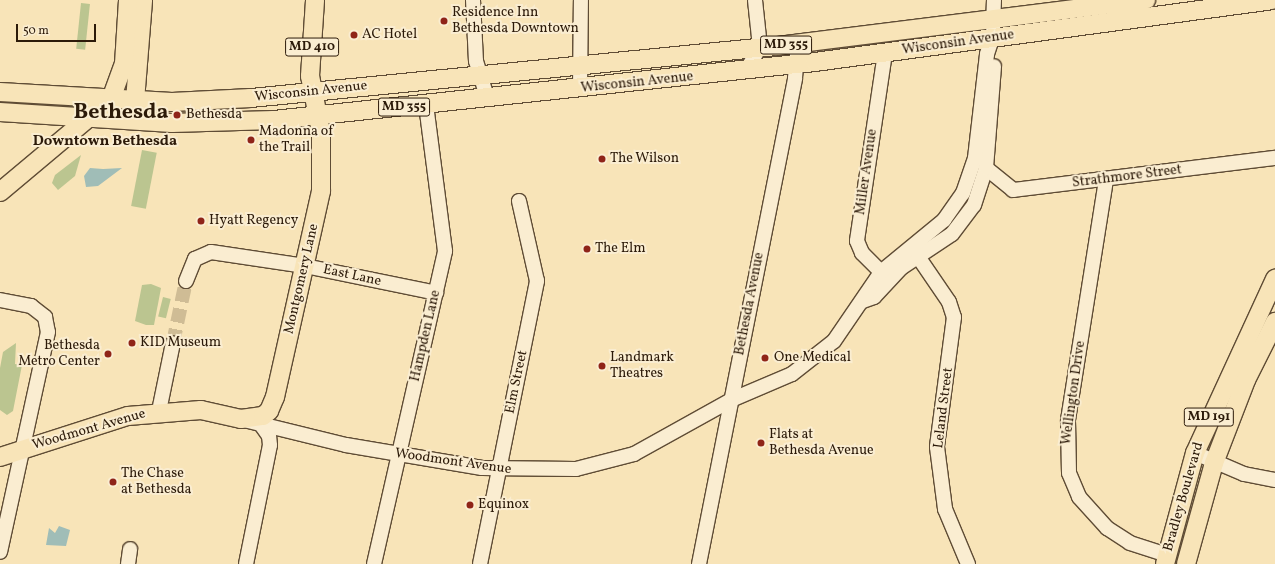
<!DOCTYPE html>
<html>
<head>
<meta charset="utf-8">
<style>
	body { margin:0 }
	#map { position:relative; width:1275px; height:564px; overflow:hidden; background:#f8e4b8; font-family:Vollkorn,serif }
	div>[style] { position:absolute }
	.green>* { inset:0; background:#bbc590; transform-origin:0 0 }
	.water>* { inset:0; background:#a0bdb7 }
	.minor-tunnel>* { height:14px; margin-top:-7px; transform-origin:0; background:repeating-linear-gradient(90deg,#cfbc95 0 14px,transparent 0 21px) }
	.roads { filter:drop-shadow(1px 0 #5f4c35) drop-shadow(-1px 0 #5f4c35) drop-shadow(0 1px #5f4c35) drop-shadow(0 -1px #5f4c35) }
	.minor>* { height:14px; margin:-7px; padding:0 7px; transform-origin:7px; border-radius:7px; background:#faedd1 }
	.major>* { height:18px; margin:-9px; padding:0 9px; transform-origin:9px; border-radius:9px; background:#f8e4b8 }
	.dots>* { width:11px; height:11px; translate:-50% -50%; box-sizing:border-box; border:2px solid #faedd1; border-radius:50% }
	span { translate:-50% -50%; white-space:nowrap; text-align:center; line-height:1.15; -webkit-text-stroke:4px #faedd1; paint-order:stroke }
	.shield-label span { padding:1px 3px; background:#faedd1; border:1px solid; border-radius:3px; -webkit-text-stroke-width:0 }
	.shield-label { font-size:13px; color:#2c1a09; font-weight:700 }
	.poi-label { font-size:14px; color:#2c1a09 }
	.left { translate:0 -50%; text-align:left }
	.right { translate:-100% -50%; text-align:right }
	.street-label { font-size:14px; color:#2c1a09 }
	.neighbourhood-label { font-size:15px; color:#2c1a09; font-weight:700 }
	.town-label { font-size:22px; color:#2c1a09; font-weight:700 }
	.scale { position:absolute; left:16px; top:24px; width:80px; height:18px; box-sizing:border-box; border:2px solid #2c1a09; border-top:0; padding-left:5px; font-size:12px; line-height:14px; white-space:nowrap; color:#2c1a09; -webkit-text-stroke:3px #faedd1; paint-order:stroke }
</style>
</head>
<body>
<div id="map">
	<div class="green">
		<i style="left:81px;top:3px;width:9px;height:46px;rotate:6deg"></i>
		<i style="left:142px;top:150px;width:15px;height:57px;rotate:11deg"></i>
		<i style="clip-path:polygon(81px 155px,75px 176px,58px 190px,52px 183px,55px 175px)"></i>
		<i style="clip-path:polygon(151px 284px,161px 288px,154px 325px,146px 325px,135px 321px,142px 285px)"></i>
		<i style="left:163px;top:297px;width:8px;height:20px;rotate:14deg"></i>
		<i style="clip-path:polygon(16px 343px,15px 364px,22px 365px,13px 411px,7px 415px,0 410px,0 368px,3px 352px)"></i>
	</div>
	<div class="water">
		<i style="clip-path:polygon(90px 168px,103px 169px,122px 168px,98px 186px,86px 187px,84px 176px)"></i>
		<i style="clip-path:polygon(59px 526px,70px 530px,66px 546px,46px 545px,49px 528px,55px 533px)"></i>
	</div>
	<div class="minor-tunnel">
		<i style="left:173px;top:343px;width:63px;rotate:-78.2deg"></i>
	</div>
	<div class="roads">
		<div class="minor">
			<i style="left:473px;top:0;width:61px;rotate:87.2deg"></i>
			<i style="left:476px;top:61px;width:39px;rotate:73deg"></i>
			<i style="left:993px;top:28px;width:28px;rotate:-88deg"></i>
			<i style="left:885px;top:53px;width:190px;rotate:98.5deg"></i>
			<i style="left:857px;top:241px;width:13px;rotate:67deg"></i>
			<i style="left:862px;top:253px;width:37px;rotate:45deg"></i>
			<i style="left:746px;top:71px;width:28px;rotate:-60deg"></i>
			<i style="left:760px;top:47px;width:47px;rotate:-96.1deg"></i>
			<i style="left:580px;top:89px;width:89px;rotate:-89.4deg"></i>
			<i style="left:986px;top:168px;width:35px;rotate:39deg"></i>
			<i style="left:1013px;top:190px;width:264px;rotate:-7deg"></i>
			<i style="left:1106px;top:180px;width:244px;rotate:99deg"></i>
			<i style="left:1068px;top:421px;width:52px;rotate:88.9deg"></i>
			<i style="left:1069px;top:473px;width:26px;rotate:67deg"></i>
			<i style="left:1079px;top:497px;width:42px;rotate:47.9deg"></i>
			<i style="left:1107px;top:528px;width:27px;rotate:33deg"></i>
			<i style="left:1130px;top:543px;width:39px;rotate:18deg"></i>
			<i style="left:919px;top:258px;width:53px;rotate:55.7deg"></i>
			<i style="left:949px;top:302px;width:16px;rotate:72deg"></i>
			<i style="left:954px;top:317px;width:131px;rotate:97.5deg"></i>
			<i style="left:937px;top:447px;width:63px;rotate:82.6deg"></i>
			<i style="left:945px;top:509px;width:60px;rotate:67.3deg"></i>
			<i style="left:186px;top:281px;width:24px;rotate:-68deg"></i>
			<i style="left:195px;top:259px;width:17px;rotate:-24deg"></i>
			<i style="left:211px;top:252px;width:95px;rotate:8.5deg"></i>
			<i style="left:305px;top:266px;width:134px;rotate:11.6deg"></i>
			<i style="left:0;top:300px;width:32px;rotate:11deg"></i>
			<i style="left:31px;top:306px;width:18px;rotate:38deg"></i>
			<i style="left:45px;top:317px;width:15px;rotate:79deg"></i>
			<i style="left:48px;top:332px;width:225px;rotate:102.3deg"></i>
			<i style="left:863px;top:301px;width:12px;rotate:-20deg"></i>
			<i style="left:874px;top:297px;width:40px;rotate:-47deg"></i>
			<i style="left:901px;top:268px;width:61px;rotate:-33.7deg"></i>
			<i style="left:952px;top:234px;width:36px;rotate:-53deg"></i>
			<i style="left:974px;top:205px;width:39px;rotate:-72deg"></i>
			<i style="left:986px;top:168px;width:102px;rotate:-85.5deg"></i>
			<i style="left:159px;top:411px;width:69px;rotate:-78.4deg"></i>
			<i style="left:244px;top:420px;width:105px;rotate:13.8deg"></i>
			<i style="left:346px;top:445px;width:138px;rotate:9.6deg"></i>
			<i style="left:482px;top:468px;width:94px;rotate:0.6deg"></i>
			<i style="left:576px;top:469px;width:60px;rotate:-14.5deg"></i>
			<i style="left:634px;top:454px;width:111px;rotate:-29.1deg"></i>
			<i style="left:731px;top:400px;width:66px;rotate:-23.1deg"></i>
			<i style="left:792px;top:374px;width:53px;rotate:-38.2deg"></i>
			<i style="left:834px;top:341px;width:83px;rotate:-55.7deg"></i>
			<i style="left:881px;top:272px;width:82px;rotate:-39.5deg"></i>
			<i style="left:944px;top:220px;width:33px;rotate:-55deg"></i>
			<i style="left:963px;top:193px;width:37px;rotate:-71deg"></i>
			<i style="left:975px;top:158px;width:105px;rotate:-83.4deg"></i>
			<i style="left:987px;top:54px;width:16px;rotate:-72deg"></i>
			<i style="left:1195px;top:453px;width:53px;rotate:23.2deg"></i>
			<i style="left:1244px;top:474px;width:32px;rotate:11deg"></i>
			<i style="left:128px;top:564px;width:15px;rotate:-82deg"></i>
			<i style="left:246px;top:564px;width:121px;rotate:-78.6deg"></i>
			<i style="left:270px;top:445px;width:9px;rotate:-96deg"></i>
			<i style="left:269px;top:436px;width:12px;rotate:-125deg"></i>
			<i style="left:374px;top:564px;width:321px;rotate:-77.2deg"></i>
			<i style="left:445px;top:251px;width:147px;rotate:-97.4deg"></i>
			<i style="left:480px;top:564px;width:289px;rotate:-78.6deg"></i>
			<i style="left:537px;top:281px;width:82px;rotate:-102.7deg"></i>
			<i style="left:699px;top:564px;width:495px;rotate:-78.8deg"></i>
			<i style="left:795px;top:78px;width:35px;rotate:-85deg"></i>
		</div>
		<div class="major">
			<i style="left:0;top:92px;width:172px;rotate:3.3deg"></i>
			<i style="left:172px;top:102px;width:79px;rotate:-2.9deg"></i>
			<i style="left:251px;top:98px;width:529px;rotate:-5.65deg"></i>
			<i style="left:777px;top:46px;width:372px;rotate:-7.1deg"></i>
			<i style="left:0;top:112px;width:172px;rotate:3.7deg"></i>
			<i style="left:172px;top:123px;width:102px;rotate:-1.7deg"></i>
			<i style="left:274px;top:120px;width:544px;rotate:-6.12deg"></i>
			<i style="left:815px;top:62px;width:460px;rotate:-7.7deg"></i>
			<i style="left:134px;top:113px;width:113px;rotate:-85.4deg"></i>
			<i style="left:0;top:192px;width:145px;rotate:-40deg"></i>
			<i style="left:111px;top:99px;width:37px;rotate:-70deg"></i>
			<i style="left:124px;top:64px;width:64px;rotate:-86.4deg"></i>
			<i style="left:0;top:457px;width:134px;rotate:-17.8deg"></i>
			<i style="left:128px;top:416px;width:73px;rotate:-4.7deg"></i>
			<i style="left:201px;top:410px;width:41px;rotate:12.7deg"></i>
			<i style="left:241px;top:419px;width:22px;rotate:-8deg"></i>
			<i style="left:263px;top:416px;width:8px;rotate:-40deg"></i>
			<i style="left:269px;top:411px;width:15px;rotate:-67deg"></i>
			<i style="left:275px;top:397px;width:211px;rotate:-77.4deg"></i>
			<i style="left:321px;top:191px;width:59px;rotate:-90deg"></i>
			<i style="left:321px;top:132px;width:57px;rotate:-101.1deg"></i>
			<i style="left:310px;top:76px;width:76px;rotate:-86.2deg"></i>
			<i style="left:1165px;top:564px;width:115px;rotate:-74.9deg"></i>
			<i style="left:1195px;top:453px;width:192px;rotate:-65.3deg"></i>
			<i style="left:1186px;top:564px;width:105px;rotate:-74.5deg"></i>
			<i style="left:1214px;top:463px;width:89px;rotate:-68.9deg"></i>
			<i style="left:1246px;top:380px;width:65px;rotate:-63.4deg"></i>
		</div>
	</div>
	<div class="dots">
		<i style="left:444px;top:21px;background:#8f2418"></i>
		<i style="left:354px;top:35px;background:#8f2418"></i>
		<i style="left:177px;top:115px;background:#8f2418"></i>
		<i style="left:251px;top:140px;background:#8f2418"></i>
		<i style="left:602px;top:159px;background:#8f2418"></i>
		<i style="left:201px;top:221px;background:#8f2418"></i>
		<i style="left:587px;top:249px;background:#8f2418"></i>
		<i style="left:132px;top:343px;background:#8f2418"></i>
		<i style="left:108px;top:354px;background:#8f2418"></i>
		<i style="left:765px;top:358px;background:#8f2418"></i>
		<i style="left:602px;top:366px;background:#8f2418"></i>
		<i style="left:761px;top:443px;background:#8f2418"></i>
		<i style="left:113px;top:482px;background:#8f2418"></i>
		<i style="left:470px;top:505px;background:#8f2418"></i>
	</div>
	<div class="shield-label">
		<span style="left:786px;top:45px">MD 355</span>
		<span style="left:312px;top:47px">MD 410</span>
		<span style="left:404px;top:107px">MD 355</span>
		<span style="left:1209px;top:417px">MD 191</span>
	</div>
	<div class="poi-label">
		<span class="left" style="left:452px;top:21px">Residence Inn<br>Bethesda Downtown</span>
		<span class="left" style="left:362px;top:35px">AC Hotel</span>
		<span class="left" style="left:186px;top:115px">Bethesda</span>
		<span class="left" style="left:259px;top:140px">Madonna of<br>the Trail</span>
		<span class="left" style="left:610px;top:159px">The Wilson</span>
		<span class="left" style="left:209px;top:221px">Hyatt Regency</span>
		<span class="left" style="left:595px;top:249px">The Elm</span>
		<span class="left" style="left:140px;top:343px">KID Museum</span>
		<span class="right" style="left:100px;top:354px">Bethesda<br>Metro Center</span>
		<span class="left" style="left:610px;top:366px">Landmark<br>Theatres</span>
		<span class="left" style="left:774px;top:358px">One Medical</span>
		<span class="left" style="left:769px;top:443px">Flats at<br>Bethesda Avenue</span>
		<span class="left" style="left:121px;top:482px">The Chase<br>at Bethesda</span>
		<span class="left" style="left:478px;top:505px">Equinox</span>
	</div>
	<div class="street-label">
		<span style="left:958px;top:43px;rotate:-8deg">Wisconsin Avenue</span>
		<span style="left:637px;top:83px;rotate:-6deg">Wisconsin Avenue</span>
		<span style="left:311px;top:92px;rotate:-6deg">Wisconsin Avenue</span>
		<span style="left:867px;top:172px;rotate:-82deg">Miller Avenue</span>
		<span style="left:1127px;top:177px;rotate:-7deg">Strathmore Street</span>
		<span style="left:352px;top:276px;rotate:12deg">East Lane</span>
		<span style="left:302px;top:279px;rotate:-77deg">Montgomery Lane</span>
		<span style="left:750px;top:304px;rotate:-79deg">Bethesda Avenue</span>
		<span style="left:426px;top:336px;rotate:-77deg">Hampden Lane</span>
		<span style="left:517px;top:382px;rotate:-78deg">Elm Street</span>
		<span style="left:1074px;top:393px;rotate:-82deg">Wellington Drive</span>
		<span style="left:944px;top:408px;rotate:-83deg">Leland Street</span>
		<span style="left:89px;top:430px;rotate:-16deg">Woodmont Avenue</span>
		<span style="left:453px;top:462px;rotate:8deg">Woodmont Avenue</span>
		<span style="left:1184px;top:497px;rotate:-74deg">Bradley Boulevard</span>
	</div>
	<div class="neighbourhood-label">
		<span style="left:105px;top:142px">Downtown Bethesda</span>
	</div>
	<div class="town-label">
		<span style="left:121px;top:113px">Bethesda</span>
	</div>
	<div class="scale">50 m</div>
</div>
</body>
</html>
